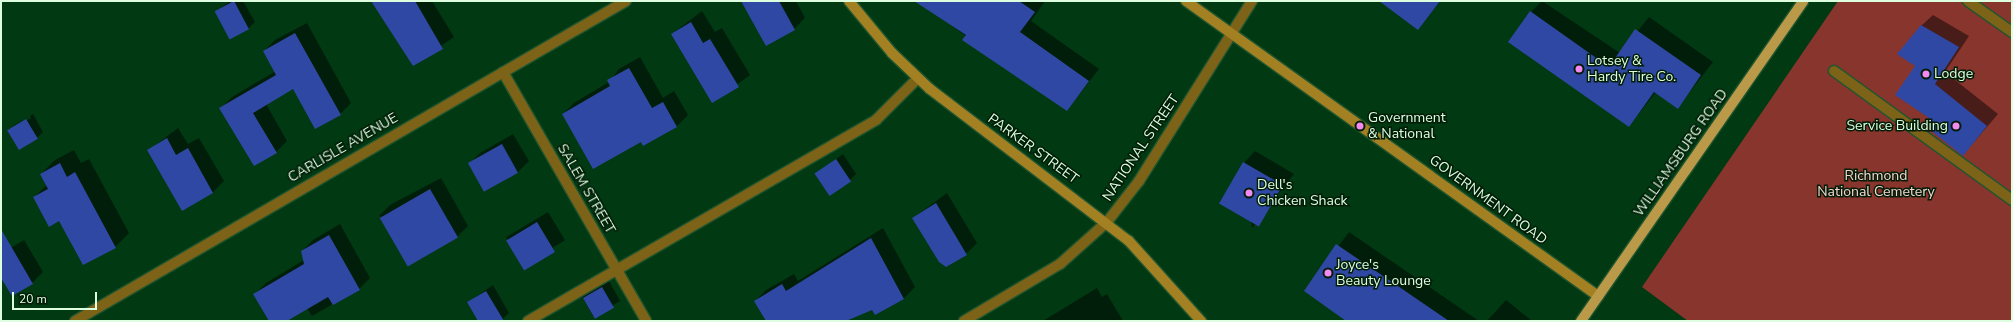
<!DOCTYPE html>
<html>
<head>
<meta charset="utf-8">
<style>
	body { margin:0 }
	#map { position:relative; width:2013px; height:322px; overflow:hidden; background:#013912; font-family:"Nunito Sans",sans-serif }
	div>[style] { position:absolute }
	.green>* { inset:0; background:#88352d }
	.shadow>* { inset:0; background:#0007; transform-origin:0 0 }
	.building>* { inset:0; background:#2f48a4; transform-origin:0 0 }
	.roads { filter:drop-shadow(1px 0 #20552f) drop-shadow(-1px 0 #20552f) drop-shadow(0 1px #20552f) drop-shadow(0 -1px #20552f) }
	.lane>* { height:10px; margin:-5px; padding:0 5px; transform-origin:5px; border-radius:5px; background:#7d6317 }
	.street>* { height:10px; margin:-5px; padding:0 5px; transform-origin:5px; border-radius:5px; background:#7d6317 }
	.secondary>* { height:10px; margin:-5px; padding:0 5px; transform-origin:5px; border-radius:5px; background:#a38122 }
	.primary>* { height:10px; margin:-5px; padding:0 5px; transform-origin:5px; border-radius:5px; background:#ba9a48 }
	.dots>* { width:11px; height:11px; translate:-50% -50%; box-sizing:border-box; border:2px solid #021c07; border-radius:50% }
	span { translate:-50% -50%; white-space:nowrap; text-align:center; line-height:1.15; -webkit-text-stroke:3px #021c07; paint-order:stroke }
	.poi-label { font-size:14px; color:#ddffe0 }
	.left { translate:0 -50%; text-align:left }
	.right { translate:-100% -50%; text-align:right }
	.street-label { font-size:14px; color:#ddffe0 }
	.park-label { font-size:14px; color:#f5d6d1 }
	.frame { position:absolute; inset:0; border:2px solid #ddffe0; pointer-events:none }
	.scale { position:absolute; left:12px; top:292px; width:85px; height:18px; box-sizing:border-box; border:2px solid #ddffe0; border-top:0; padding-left:5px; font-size:12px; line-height:14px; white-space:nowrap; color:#ddffe0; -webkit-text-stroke:3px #021c07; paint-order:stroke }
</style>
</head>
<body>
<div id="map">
	<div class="green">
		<i style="clip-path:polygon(1838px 1px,2012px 1px,2012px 321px,1688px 321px,1642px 287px)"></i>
	</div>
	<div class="shadow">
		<i style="clip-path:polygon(230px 1px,243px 1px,255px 22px,248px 29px,216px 12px)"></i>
		<i style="clip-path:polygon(376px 1px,432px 1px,454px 37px,413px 65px)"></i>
		<i style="clip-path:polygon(746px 1px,796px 1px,805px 18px,794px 29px)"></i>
		<i style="clip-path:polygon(918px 1px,1045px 1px,1031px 21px,1099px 69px,1067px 110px)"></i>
		<i style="clip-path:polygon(1404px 1px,1440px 1px,1418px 29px)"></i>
		<i style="clip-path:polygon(1542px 1px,1620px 53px,1649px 17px,1713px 62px,1678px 107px,1656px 92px,1629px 126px,1531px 12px)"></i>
		<i style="clip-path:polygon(702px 11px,715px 32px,722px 28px,750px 75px,713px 102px,672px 34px)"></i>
		<i style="clip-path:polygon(1933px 15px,1969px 36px,1945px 72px,1998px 114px,1963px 155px,1931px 118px,1916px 66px,1921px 26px)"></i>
		<i style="clip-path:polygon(307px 23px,351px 103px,340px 114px,293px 88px,266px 104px,287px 141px,276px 152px,221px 108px,232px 97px,276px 71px,264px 51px,275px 40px)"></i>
		<i style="clip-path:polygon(640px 57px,663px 98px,674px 91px,688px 115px,677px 126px,644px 145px,641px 140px,563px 114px,574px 103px,609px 82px,619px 69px)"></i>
		<i style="clip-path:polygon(evenodd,33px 114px,43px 132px,37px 138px,8px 130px,33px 114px,30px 116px,31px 118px,14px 127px,14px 125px,30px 116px)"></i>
		<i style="clip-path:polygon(178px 128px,188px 144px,199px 138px,224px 181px,212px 193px,149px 150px)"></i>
		<i style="clip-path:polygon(513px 134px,529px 161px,518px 172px,485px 191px,469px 164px,480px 153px)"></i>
		<i style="clip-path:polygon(74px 150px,81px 163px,89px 159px,129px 233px,115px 247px,60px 220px,34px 197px,47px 185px,41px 174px,55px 160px)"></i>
		<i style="clip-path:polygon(1255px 151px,1294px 174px,1252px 228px,1244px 163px)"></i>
		<i style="clip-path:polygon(843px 154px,856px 174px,850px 180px,816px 174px)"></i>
		<i style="clip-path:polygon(441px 178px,468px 226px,457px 237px,379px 216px,390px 205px)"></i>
		<i style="clip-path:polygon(947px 193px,977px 243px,966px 254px,913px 218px)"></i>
		<i style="left:548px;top:212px;width:33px;height:49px;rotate:59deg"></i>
		<i style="clip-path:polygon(340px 224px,370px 278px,359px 289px,312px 316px,307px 308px,285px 321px,270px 321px,255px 294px,266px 283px,304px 260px,302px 251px,313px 240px)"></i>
		<i style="clip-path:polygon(883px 228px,915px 287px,904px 298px,875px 314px,872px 308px,838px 321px,767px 321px,755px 301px,766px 290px,794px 274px,798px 281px)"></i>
		<i style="clip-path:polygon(1349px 232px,1479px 321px,1348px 321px,1305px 291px)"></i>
		<i style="clip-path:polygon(24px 240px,43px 272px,32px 283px,1px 276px,1px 254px)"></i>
		<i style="left:609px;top:281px;width:23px;height:31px;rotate:61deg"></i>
		<i style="clip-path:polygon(493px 285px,509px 313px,500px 321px,479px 321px,468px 302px)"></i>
		<i style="clip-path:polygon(1097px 288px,1102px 297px,1107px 294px,1123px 321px,1043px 321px)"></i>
		<i style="clip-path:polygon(1506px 300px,1532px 321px,1487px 321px)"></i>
	</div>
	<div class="building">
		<i style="left:234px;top:1px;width:32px;height:22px;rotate:62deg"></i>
		<i style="clip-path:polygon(371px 1px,415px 1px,443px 49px,413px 66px)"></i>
		<i style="clip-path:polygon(741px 1px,779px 1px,795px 30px,766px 46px)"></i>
		<i style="clip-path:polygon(914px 1px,1019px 1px,1035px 12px,1020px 32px,1089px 81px,1067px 111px,962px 40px,966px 35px)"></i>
		<i style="clip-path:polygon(1379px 1px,1440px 1px,1418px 30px)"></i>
		<i style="clip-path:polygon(1530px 11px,1609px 67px,1635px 29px,1701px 75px,1678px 109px,1654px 92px,1629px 127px,1508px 42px)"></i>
		<i style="clip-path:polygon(691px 22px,703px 43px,710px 39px,739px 87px,712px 103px,671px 34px)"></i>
		<i style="clip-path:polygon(1921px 25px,1959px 47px,1935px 84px,1987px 126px,1963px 156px,1924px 125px,1929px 118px,1895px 95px,1915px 66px,1897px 54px)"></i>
		<i style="clip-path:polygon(295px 33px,341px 115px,315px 129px,293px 89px,253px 113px,277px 153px,254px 166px,219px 108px,276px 75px,263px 51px)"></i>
		<i style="clip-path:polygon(629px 68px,652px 108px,663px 102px,677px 127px,643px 146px,641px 142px,593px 169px,562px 114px,610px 86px,607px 80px)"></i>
		<i style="left:26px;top:119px;width:23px;height:22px;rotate:59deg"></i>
		<i style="clip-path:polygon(167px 138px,176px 155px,188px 148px,213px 193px,182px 211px,147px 150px)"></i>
		<i style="left:502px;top:144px;width:33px;height:39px;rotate:61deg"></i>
		<i style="left:836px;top:159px;width:27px;height:26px;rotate:56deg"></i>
		<i style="left:1243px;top:162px;width:46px;height:48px;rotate:30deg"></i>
		<i style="clip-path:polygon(60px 163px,67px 177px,75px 172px,116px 248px,83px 265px,59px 221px,49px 227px,33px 197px,48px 189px,40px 174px)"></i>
		<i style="left:430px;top:189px;width:56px;height:58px;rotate:60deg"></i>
		<i style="clip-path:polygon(936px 203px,967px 255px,946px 267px,939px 262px,912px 218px)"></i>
		<i style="left:537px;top:222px;width:35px;height:36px;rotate:59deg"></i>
		<i style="clip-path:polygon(1px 229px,33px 284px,12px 296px,1px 278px)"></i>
		<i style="clip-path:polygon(329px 235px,360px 290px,333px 305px,328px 297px,287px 321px,269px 321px,253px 294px,304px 264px,301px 251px)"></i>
		<i style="clip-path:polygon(871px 238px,904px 299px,875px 315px,872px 310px,846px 321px,766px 321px,754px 301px,782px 284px,786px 291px)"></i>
		<i style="clip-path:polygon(1336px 244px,1392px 282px,1449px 321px,1346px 321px,1304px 291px)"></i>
		<i style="left:602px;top:287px;width:24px;height:22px;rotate:60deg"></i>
		<i style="clip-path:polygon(486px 291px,504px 321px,478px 321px,467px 302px)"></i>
	</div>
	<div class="roads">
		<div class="lane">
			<i style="left:1834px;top:71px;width:220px;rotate:35.9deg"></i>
			<i style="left:528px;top:321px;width:402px;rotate:-30deg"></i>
			<i style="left:876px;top:120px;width:59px;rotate:-45deg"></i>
		</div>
		<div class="street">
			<i style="left:1968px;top:1px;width:54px;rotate:35.2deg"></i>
			<i style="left:503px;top:72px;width:287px;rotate:60.1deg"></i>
			<i style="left:75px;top:321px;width:637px;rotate:-30.15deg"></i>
			<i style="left:964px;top:321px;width:112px;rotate:-30.7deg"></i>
			<i style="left:1060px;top:264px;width:63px;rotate:-41.8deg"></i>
			<i style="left:1107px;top:222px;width:52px;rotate:-52deg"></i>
			<i style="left:1139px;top:181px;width:213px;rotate:-57.9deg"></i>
		</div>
		<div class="secondary">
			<i style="left:849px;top:1px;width:67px;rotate:50.4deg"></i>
			<i style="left:892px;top:53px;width:52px;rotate:43.5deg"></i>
			<i style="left:930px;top:89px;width:250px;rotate:37.4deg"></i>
			<i style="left:1129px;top:241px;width:108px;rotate:48deg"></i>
			<i style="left:1186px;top:1px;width:507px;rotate:35.6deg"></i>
		</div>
		<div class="primary">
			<i style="left:1581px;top:321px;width:389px;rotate:-55.2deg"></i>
		</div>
	</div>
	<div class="dots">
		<i style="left:1579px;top:69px;background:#f38af1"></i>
		<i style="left:1926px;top:74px;background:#f38af1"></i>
		<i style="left:1360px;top:126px;background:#f38af1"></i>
		<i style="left:1956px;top:126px;background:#f38af1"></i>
		<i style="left:1249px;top:193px;background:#f38af1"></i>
		<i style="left:1328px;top:273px;background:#f38af1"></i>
	</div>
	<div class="poi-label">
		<span class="left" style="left:1587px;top:69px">Lotsey &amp;<br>Hardy Tire Co.</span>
		<span class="left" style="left:1934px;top:74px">Lodge</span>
		<span class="left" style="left:1368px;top:126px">Government<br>&amp; National</span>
		<span class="right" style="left:1948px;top:126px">Service Building</span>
		<span class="left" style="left:1257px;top:193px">Dell's<br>Chicken Shack</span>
		<span class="left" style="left:1336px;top:273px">Joyce's<br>Beauty Lounge</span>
	</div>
	<div class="street-label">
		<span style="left:343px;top:148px;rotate:-30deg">CARLISLE AVENUE</span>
		<span style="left:1141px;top:148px;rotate:-56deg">NATIONAL STREET</span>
		<span style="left:1033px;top:149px;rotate:36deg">PARKER STREET</span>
		<span style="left:1681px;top:153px;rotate:-55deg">WILLIAMSBURG ROAD</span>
		<span style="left:586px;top:189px;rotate:60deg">SALEM STREET</span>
		<span style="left:1488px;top:200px;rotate:36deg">GOVERNMENT ROAD</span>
	</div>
	<div class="park-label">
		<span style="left:1876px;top:184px">Richmond<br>National Cemetery</span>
	</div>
	<div class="frame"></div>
	<div class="scale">20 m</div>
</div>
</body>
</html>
